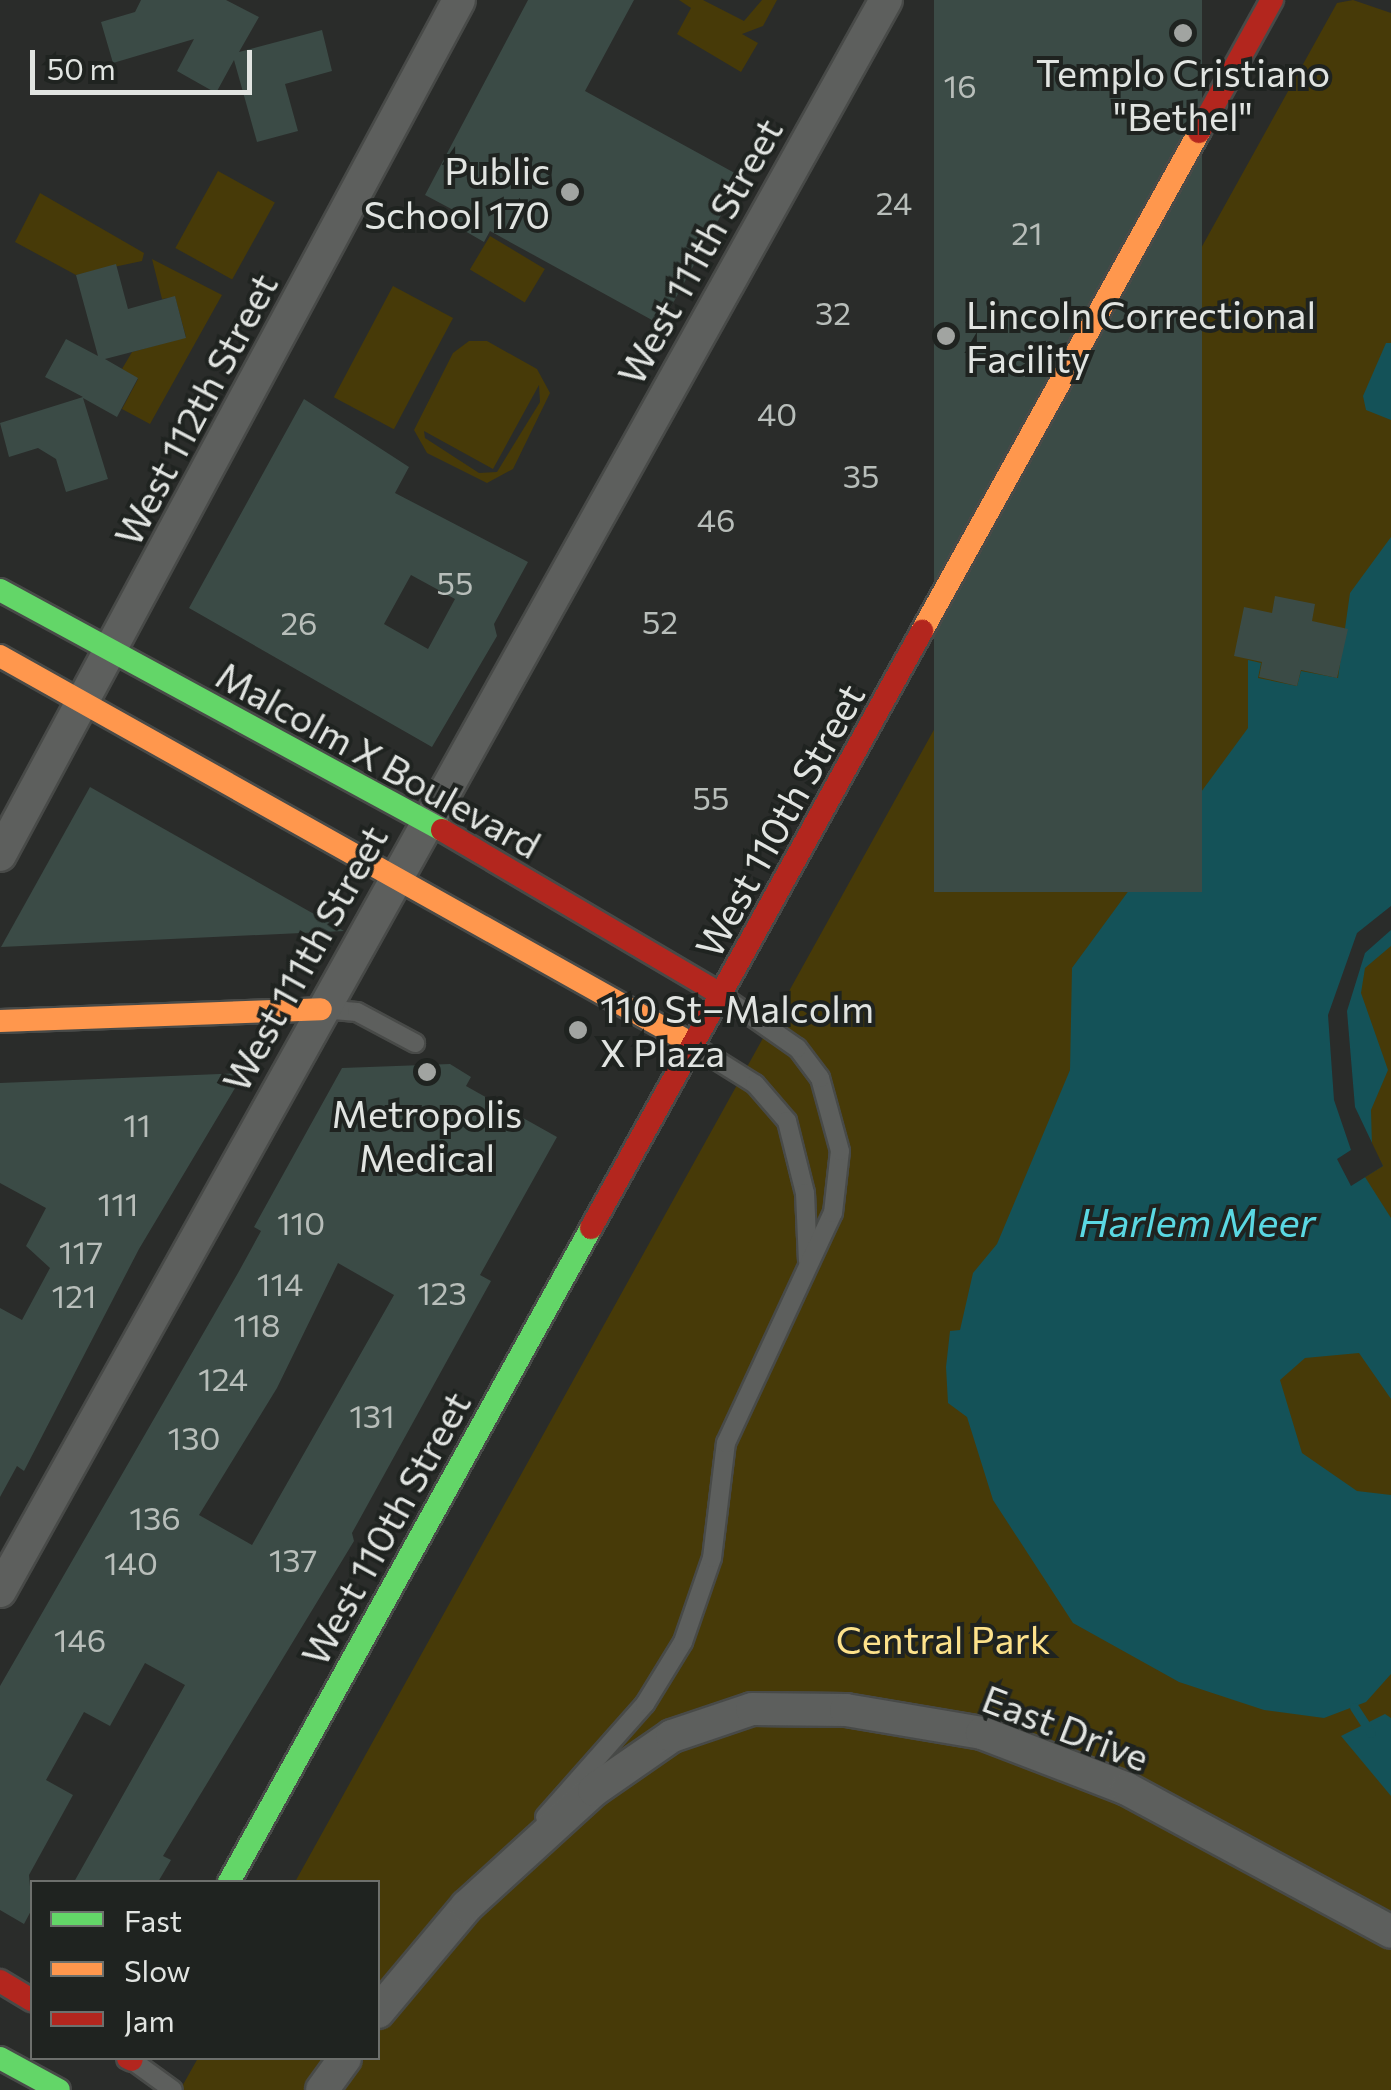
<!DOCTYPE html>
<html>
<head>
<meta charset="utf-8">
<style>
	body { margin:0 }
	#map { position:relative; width:1391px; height:2090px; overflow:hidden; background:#2a2c2a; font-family:Commissioner,sans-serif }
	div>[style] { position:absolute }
	.green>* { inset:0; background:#473a08; transform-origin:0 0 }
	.water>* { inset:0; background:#145258 }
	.round { border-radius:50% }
	.pier>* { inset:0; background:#2a2c2a }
	.stream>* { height:9px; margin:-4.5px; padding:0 4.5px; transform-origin:4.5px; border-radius:4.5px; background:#145258 }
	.building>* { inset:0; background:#3b4b46; transform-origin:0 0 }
	.roads { filter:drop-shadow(2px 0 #484a48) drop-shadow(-2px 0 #484a48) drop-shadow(0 2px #484a48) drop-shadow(0 -2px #484a48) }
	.lane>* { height:18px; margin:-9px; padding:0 9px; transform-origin:9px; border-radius:9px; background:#5d5f5d }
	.street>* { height:32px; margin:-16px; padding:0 16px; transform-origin:16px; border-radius:16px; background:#5d5f5d }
	.fast>* { height:22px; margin:-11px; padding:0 11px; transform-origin:11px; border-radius:11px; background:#63d668 }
	.slow>* { height:22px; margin:-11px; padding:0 11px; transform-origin:11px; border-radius:11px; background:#ff974d }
	.jam>* { height:22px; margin:-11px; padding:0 11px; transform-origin:11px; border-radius:11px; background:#b3261e }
	.dots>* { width:28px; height:28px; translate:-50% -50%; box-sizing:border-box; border:5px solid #1f2320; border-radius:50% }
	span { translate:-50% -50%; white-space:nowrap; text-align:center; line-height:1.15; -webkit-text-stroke:8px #1f2320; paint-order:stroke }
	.number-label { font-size:32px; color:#b8beba }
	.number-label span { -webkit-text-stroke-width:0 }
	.poi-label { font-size:38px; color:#e1e4e1 }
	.right { translate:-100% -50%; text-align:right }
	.left { translate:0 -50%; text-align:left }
	.street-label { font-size:38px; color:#e1e4e1 }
	.park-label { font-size:38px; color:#fde28b }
	.water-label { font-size:40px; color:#5ad8e3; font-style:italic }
	.legend { position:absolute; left:30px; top:1880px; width:350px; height:180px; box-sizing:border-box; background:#1f2320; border:2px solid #6d706d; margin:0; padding:12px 18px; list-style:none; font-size:30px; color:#e1e4e1 }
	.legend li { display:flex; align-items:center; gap:20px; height:50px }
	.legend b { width:50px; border:2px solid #6d706d }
	.scale { position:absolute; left:30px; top:50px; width:222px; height:45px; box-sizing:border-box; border:5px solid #e1e4e1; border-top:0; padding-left:12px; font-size:30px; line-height:35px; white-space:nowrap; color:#e1e4e1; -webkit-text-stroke:8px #1f2320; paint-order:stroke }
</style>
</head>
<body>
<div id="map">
	<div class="green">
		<i style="clip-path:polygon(679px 0,703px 0,744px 21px,762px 0,777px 0,763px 26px,742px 34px,758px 43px,741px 72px,677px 34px,691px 8px)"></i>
		<i style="clip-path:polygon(1353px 0,1391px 13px,1391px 2090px,180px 2090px,198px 2058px,378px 2058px,378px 1882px,295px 1882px,1337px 3px)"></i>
		<i style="left:218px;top:171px;width:65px;height:88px;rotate:29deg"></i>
		<i style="clip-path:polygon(40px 193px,144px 253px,142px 261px,76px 275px,15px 242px)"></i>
		<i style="left:490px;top:236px;width:64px;height:39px;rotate:31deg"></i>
		<i style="clip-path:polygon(152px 259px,222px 295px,150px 424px,122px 409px,138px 379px,122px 369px,132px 352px,186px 337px,175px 297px,162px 299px)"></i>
		<i style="left:393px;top:286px;width:68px;height:126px;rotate:28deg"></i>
		<i style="clip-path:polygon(evenodd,469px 341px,487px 341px,537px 369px,550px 393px,513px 469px,487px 483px,427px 453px,414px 430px,453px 353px,469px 341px,539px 385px,540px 402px,497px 472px,479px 473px,425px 438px,424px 431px,493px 469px,539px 385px)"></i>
	</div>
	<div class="water">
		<i style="clip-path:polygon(1386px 343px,1391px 343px,1391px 420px,1366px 410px,1363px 396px)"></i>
		<i style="clip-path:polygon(1391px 537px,1391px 946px,1365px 968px,1361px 993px,1388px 1070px,1371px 1110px,1372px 1146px,1383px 1166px,1365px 1177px,1391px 1218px,1391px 1399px,1359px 1353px,1305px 1358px,1280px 1380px,1302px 1453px,1357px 1491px,1391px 1495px,1391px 1674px,1366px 1702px,1324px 1718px,1264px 1710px,1179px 1682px,1073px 1623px,993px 1500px,967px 1417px,948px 1403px,946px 1367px,950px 1331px,960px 1330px,973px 1273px,997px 1244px,1070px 1070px,1072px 968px,1248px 728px,1248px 660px,1261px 663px,1258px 678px,1297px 686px,1301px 671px,1338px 678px,1350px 593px)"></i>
		<i class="round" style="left:1083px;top:613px;width:64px;height:64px"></i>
		<i style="clip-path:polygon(1385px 1714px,1391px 1718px,1391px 1796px,1341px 1736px)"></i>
	</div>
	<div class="pier">
		<i style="clip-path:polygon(1391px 906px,1391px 930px,1365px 953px,1347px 1011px,1355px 1107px,1383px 1166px,1351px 1186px,1337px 1159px,1351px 1150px,1334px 1100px,1328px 1015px,1357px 933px)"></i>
	</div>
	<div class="stream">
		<i style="left:1354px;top:1707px;width:31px;rotate:57deg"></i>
	</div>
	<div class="building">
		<i style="clip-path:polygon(141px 0,226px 0,259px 17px,239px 52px,322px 30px,332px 71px,285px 84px,298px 131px,257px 142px,234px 60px,216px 93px,177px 71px,194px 39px,113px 63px,101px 22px,135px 12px)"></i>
		<i style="clip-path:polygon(528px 0,634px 0,585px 91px,742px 177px,661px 325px,490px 231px,484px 242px,451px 223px,457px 212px,425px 195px)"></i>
		<i style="left:934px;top:0;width:268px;height:892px"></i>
		<i style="clip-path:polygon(116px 264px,128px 309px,175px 296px,186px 338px,105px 359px,138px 378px,117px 417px,83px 398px,108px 479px,66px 492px,56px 459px,38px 448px,9px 457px,0 423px,83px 397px,45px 377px,66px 339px,98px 356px,76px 275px)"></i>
		<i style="clip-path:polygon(evenodd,304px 399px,409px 467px,395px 493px,528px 562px,494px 624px,497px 636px,432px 747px,189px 608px,304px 399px,411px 575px,455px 599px,428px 649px,384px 624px,411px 575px)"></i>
		<i style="clip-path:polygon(1275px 596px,1315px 604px,1312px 621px,1348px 629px,1337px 678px,1301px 670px,1297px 686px,1259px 677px,1262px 662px,1234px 656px,1244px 607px,1272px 613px)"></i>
		<i style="clip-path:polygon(90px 787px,344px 931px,1px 947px)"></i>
		<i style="clip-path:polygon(evenodd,450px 1064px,471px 1077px,466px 1086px,557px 1137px,480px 1275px,491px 1281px,352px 1533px,354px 1541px,163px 1856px,171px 1860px,158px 1882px,74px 1882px,185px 1685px,145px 1663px,110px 1726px,84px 1712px,46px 1780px,73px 1795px,29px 1875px,32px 1909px,24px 1924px,0 1910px,0 1686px,238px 1273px,261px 1231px,254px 1227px,342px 1068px,450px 1064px,338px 1263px,394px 1295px,252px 1545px,199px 1515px,277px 1388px,338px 1263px)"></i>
		<i style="clip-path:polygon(244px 1073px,139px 1249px,24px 1471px,17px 1466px,0 1497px,0 1308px,22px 1320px,50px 1268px,26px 1246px,46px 1208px,0 1183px,0 1083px)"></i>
	</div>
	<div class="roads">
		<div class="lane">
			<i style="left:322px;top:1009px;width:35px;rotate:5deg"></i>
			<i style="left:357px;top:1012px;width:66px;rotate:28.1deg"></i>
			<i style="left:694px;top:1046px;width:72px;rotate:31.9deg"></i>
			<i style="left:755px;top:1084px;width:49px;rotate:49.1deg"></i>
			<i style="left:787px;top:1121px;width:74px;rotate:76deg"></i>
			<i style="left:805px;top:1193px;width:68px;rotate:87.5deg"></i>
			<i style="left:545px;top:1817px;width:151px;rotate:-48.5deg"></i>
			<i style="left:645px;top:1704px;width:73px;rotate:-58.5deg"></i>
			<i style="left:683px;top:1642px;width:89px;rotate:-71deg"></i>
			<i style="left:712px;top:1558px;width:116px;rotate:-83.1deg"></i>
			<i style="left:726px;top:1443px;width:254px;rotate:-65.1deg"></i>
			<i style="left:833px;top:1213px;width:62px;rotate:-83.6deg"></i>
			<i style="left:840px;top:1151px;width:76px;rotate:-105.3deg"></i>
			<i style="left:820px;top:1078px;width:38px;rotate:-127deg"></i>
			<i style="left:797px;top:1048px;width:89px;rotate:-145.1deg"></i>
			<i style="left:133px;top:2061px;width:49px;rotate:35.9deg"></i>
		</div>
		<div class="street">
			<i style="left:0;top:855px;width:970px;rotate:-61.77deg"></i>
			<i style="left:0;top:1591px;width:1821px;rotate:-60.89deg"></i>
			<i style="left:378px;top:2012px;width:138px;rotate:-50deg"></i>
			<i style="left:467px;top:1906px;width:172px;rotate:-42.4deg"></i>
			<i style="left:594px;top:1790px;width:95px;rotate:-34.7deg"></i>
			<i style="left:672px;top:1736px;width:84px;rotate:-18.6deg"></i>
			<i style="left:752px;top:1709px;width:94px;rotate:0.6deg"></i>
			<i style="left:846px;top:1710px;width:138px;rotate:9.6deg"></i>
			<i style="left:982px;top:1733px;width:155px;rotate:21.1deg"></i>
			<i style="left:1127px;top:1789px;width:300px;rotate:28.4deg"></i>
			<i style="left:322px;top:2090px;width:39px;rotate:-54deg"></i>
		</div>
		<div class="fast">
			<i style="left:0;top:590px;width:503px;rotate:28.5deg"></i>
			<i style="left:229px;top:1882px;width:748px;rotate:-61.03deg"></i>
			<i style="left:0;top:2058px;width:67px;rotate:28.5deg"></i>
		</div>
		<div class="slow">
			<i style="left:922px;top:631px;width:571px;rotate:-60.96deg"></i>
			<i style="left:0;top:656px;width:796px;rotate:29.27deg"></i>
			<i style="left:0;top:1021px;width:321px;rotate:-2.1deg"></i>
		</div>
		<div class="jam">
			<i style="left:1199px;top:132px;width:151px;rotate:-61.1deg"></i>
			<i style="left:442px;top:830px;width:325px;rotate:30.5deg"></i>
			<i style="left:591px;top:1228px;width:683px;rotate:-60.99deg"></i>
			<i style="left:0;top:1981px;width:37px;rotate:31deg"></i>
			<i style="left:128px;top:2058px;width:4px;rotate:27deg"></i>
		</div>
	</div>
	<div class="dots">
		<i style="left:1183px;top:33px;background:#a1a4a1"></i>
		<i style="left:570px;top:192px;background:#a1a4a1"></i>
		<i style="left:946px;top:336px;background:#a1a4a1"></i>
		<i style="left:578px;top:1030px;background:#a1a4a1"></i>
		<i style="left:427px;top:1072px;background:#a1a4a1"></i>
	</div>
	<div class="number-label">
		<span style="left:960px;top:85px">16</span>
		<span style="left:894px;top:202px">24</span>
		<span style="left:1027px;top:232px">21</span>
		<span style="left:833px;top:312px">32</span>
		<span style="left:777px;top:413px">40</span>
		<span style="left:861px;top:475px">35</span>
		<span style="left:716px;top:519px">46</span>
		<span style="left:455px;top:582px">55</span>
		<span style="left:660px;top:621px">52</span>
		<span style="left:299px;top:622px">26</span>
		<span style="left:711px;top:797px">55</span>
		<span style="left:137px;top:1124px">11</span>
		<span style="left:118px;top:1203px">111</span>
		<span style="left:301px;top:1222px">110</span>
		<span style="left:81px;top:1251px">117</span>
		<span style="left:280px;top:1283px">114</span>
		<span style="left:442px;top:1292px">123</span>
		<span style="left:74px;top:1295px">121</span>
		<span style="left:257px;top:1324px">118</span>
		<span style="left:223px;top:1378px">124</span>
		<span style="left:372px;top:1415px">131</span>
		<span style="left:194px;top:1437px">130</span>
		<span style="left:155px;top:1517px">136</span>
		<span style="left:293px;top:1559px">137</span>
		<span style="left:131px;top:1562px">140</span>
		<span style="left:80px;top:1639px">146</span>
	</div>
	<div class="poi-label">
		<span style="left:1183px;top:94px">Templo Cristiano<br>"Bethel"</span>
		<span class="right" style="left:550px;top:192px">Public<br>School 170</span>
		<span class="left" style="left:966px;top:336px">Lincoln Correctional<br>Facility</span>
		<span class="left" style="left:600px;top:1030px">110 St–Malcolm<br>X Plaza</span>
		<span style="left:427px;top:1135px">Metropolis<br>Medical</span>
	</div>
	<div class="street-label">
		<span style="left:699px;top:251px;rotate:-61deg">West 111th Street</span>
		<span style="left:195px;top:409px;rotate:-62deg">West 112th Street</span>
		<span style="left:379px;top:759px;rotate:29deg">Malcolm X Boulevard</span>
		<span style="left:779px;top:820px;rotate:-61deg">West 110th Street</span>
		<span style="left:304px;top:958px;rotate:-61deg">West 111th Street</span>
		<span style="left:385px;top:1528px;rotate:-61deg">West 110th Street</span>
		<span style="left:1066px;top:1727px;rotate:21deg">East Drive</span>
	</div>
	<div class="park-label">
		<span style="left:943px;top:1639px">Central Park</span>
	</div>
	<div class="water-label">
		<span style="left:1197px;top:1221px">Harlem Meer</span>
	</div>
	<ul class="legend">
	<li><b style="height:12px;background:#63d668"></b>Fast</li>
	<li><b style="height:12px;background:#ff974d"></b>Slow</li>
	<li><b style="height:12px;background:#b3261e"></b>Jam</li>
	</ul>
	<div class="scale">50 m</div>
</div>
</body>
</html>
